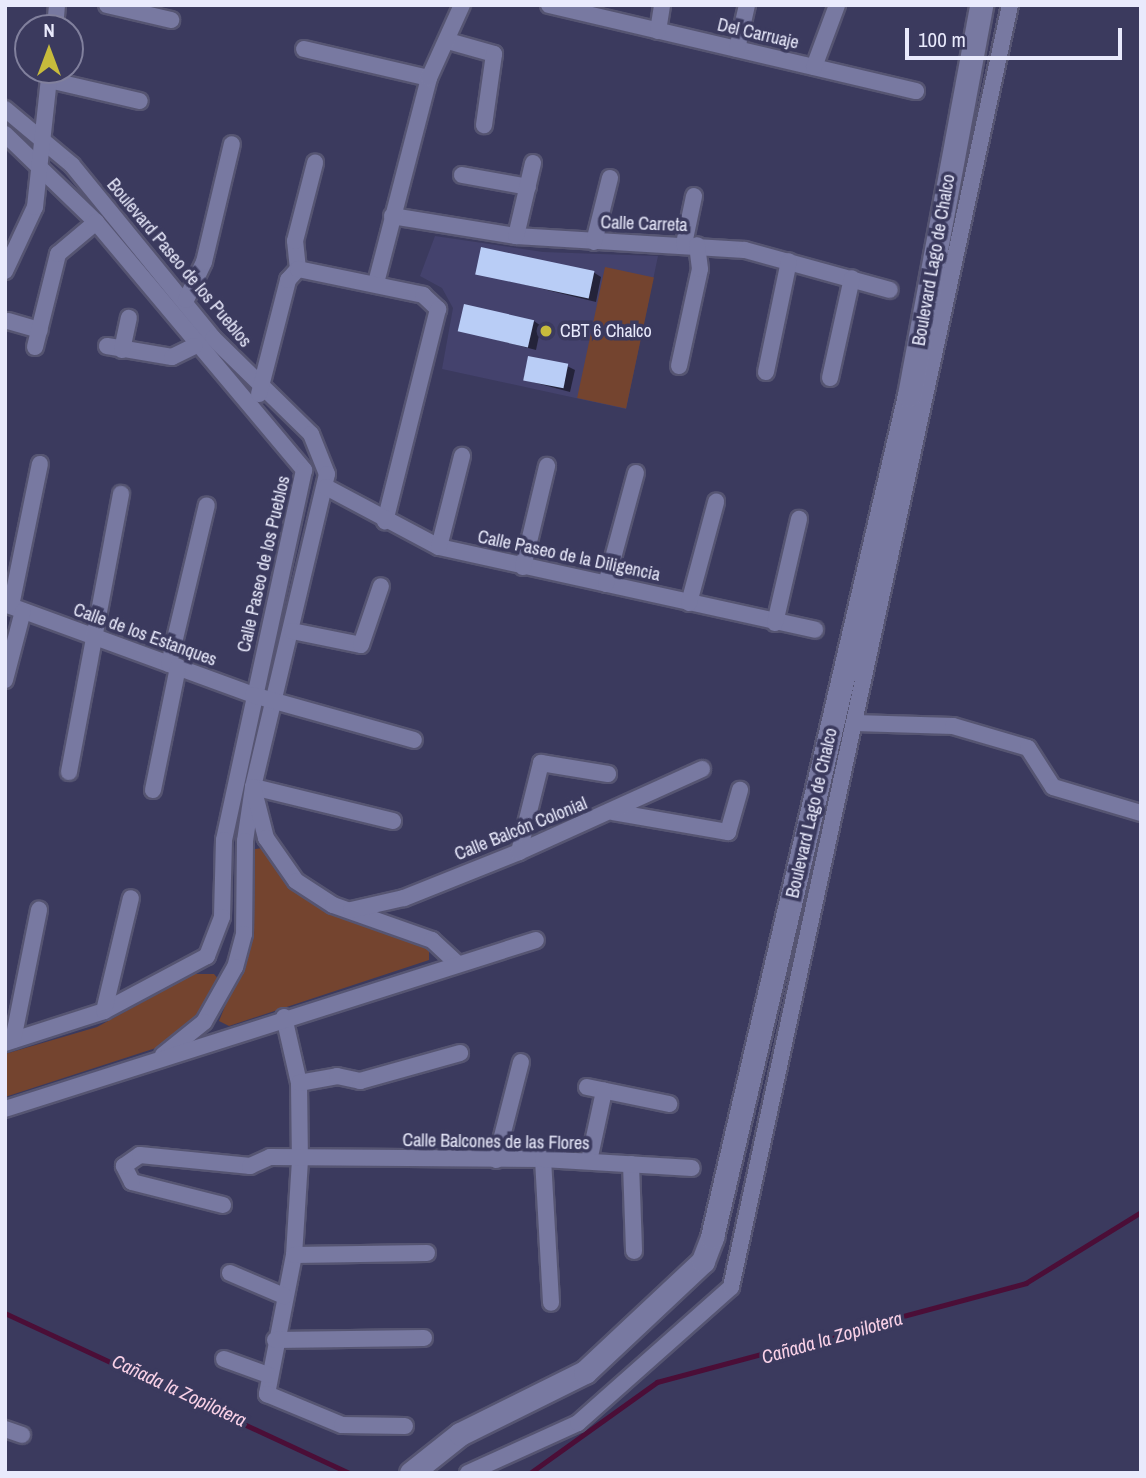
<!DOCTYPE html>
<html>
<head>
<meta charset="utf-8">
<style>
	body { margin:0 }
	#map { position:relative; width:1146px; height:1478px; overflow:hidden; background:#3b3a5e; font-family:"Archivo Narrow",sans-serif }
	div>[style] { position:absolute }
	.built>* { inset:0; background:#44426d }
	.green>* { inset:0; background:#74442f; transform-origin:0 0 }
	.shadow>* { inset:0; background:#0007 }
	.stream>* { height:4.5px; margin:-2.25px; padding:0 2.25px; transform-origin:2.25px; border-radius:2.25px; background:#4b0e37 }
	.building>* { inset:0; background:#b9cdf6; transform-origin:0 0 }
	.roads { filter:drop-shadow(2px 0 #565572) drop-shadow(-2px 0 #565572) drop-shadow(0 2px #565572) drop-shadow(0 -2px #565572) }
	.street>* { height:16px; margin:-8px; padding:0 8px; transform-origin:8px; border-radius:8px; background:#7879a1 }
	.secondary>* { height:23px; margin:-11.5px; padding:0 11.5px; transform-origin:11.5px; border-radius:11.5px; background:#7879a1 }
	.dots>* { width:19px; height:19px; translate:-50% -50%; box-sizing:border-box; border:4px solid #3b3a5e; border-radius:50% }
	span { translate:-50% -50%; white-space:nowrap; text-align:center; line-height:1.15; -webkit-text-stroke:7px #3b3a5e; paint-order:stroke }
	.street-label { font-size:18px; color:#e9eafc }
	.poi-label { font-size:18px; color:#e9eafc }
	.left { translate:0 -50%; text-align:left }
	.water-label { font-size:19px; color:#f9d1e7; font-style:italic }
	.frame { position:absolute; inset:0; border:7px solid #e9eafc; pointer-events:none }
	.north { position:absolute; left:14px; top:14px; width:70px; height:70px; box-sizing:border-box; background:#3b3a5e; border:2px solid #81809d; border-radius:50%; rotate:0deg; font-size:19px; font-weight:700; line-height:28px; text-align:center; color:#e9eafc }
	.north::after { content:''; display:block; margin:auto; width:24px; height:32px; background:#c7bb3c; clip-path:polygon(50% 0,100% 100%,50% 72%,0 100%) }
	.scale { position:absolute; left:905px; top:28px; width:217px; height:32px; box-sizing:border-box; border:4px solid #e9eafc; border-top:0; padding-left:9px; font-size:21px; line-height:24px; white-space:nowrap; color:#e9eafc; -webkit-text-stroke:5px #3b3a5e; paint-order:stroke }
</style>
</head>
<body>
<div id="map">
	<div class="built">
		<i style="clip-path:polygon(435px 236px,543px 252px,658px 256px,626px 409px,442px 369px,453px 308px,442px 288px,420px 276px)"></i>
	</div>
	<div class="green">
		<i style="left:605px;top:267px;width:50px;height:134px;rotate:12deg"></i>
		<i style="clip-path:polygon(262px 848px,287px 882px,318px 907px,429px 947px,429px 960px,229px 1026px,219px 1021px,235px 982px,248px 850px)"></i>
		<i style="clip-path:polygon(194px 974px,214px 974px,220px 981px,200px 1013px,162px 1046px,5px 1097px,5px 1054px,97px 1027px)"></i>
	</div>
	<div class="shadow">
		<i style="clip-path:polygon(593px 272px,601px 277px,596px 302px,477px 273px)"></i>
		<i style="clip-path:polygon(534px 321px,541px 326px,536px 350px,460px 330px)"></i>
		<i style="clip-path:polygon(567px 366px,575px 370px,570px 392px,525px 380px)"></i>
	</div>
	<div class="stream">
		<i style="left:5px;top:1313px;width:380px;rotate:24.9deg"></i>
		<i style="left:530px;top:1473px;width:156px;rotate:-35.6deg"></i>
		<i style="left:657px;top:1382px;width:382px;rotate:-15deg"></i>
		<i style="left:1026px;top:1283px;width:135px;rotate:-31.7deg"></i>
	</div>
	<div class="building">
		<i style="left:481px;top:247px;width:116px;height:28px;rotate:12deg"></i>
		<i style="left:464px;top:304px;width:72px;height:28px;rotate:13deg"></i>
		<i style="left:528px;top:356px;width:41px;height:25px;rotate:11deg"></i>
	</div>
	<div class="roads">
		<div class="street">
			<i style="left:107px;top:5px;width:66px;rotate:13.2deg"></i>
			<i style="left:549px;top:5px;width:377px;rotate:13.2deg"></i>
			<i style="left:55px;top:28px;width:23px;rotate:-85deg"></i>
			<i style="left:658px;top:31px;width:26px;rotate:-81deg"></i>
			<i style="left:448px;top:41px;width:48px;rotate:15.8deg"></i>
			<i style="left:494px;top:54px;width:72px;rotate:98deg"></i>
			<i style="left:304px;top:49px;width:128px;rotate:13.1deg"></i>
			<i style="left:737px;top:49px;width:45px;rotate:-77.2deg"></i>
			<i style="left:814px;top:67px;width:66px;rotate:-69.6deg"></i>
			<i style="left:49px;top:80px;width:93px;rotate:13deg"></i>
			<i style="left:5px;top:109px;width:87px;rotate:39.9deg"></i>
			<i style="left:72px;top:165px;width:223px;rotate:50.8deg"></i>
			<i style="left:213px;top:338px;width:137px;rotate:44.4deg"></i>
			<i style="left:311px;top:434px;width:43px;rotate:68.2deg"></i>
			<i style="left:327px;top:474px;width:322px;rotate:103.3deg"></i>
			<i style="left:253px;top:787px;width:55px;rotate:98.4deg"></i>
			<i style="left:245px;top:841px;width:93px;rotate:90.6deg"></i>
			<i style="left:244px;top:934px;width:34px;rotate:105deg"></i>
			<i style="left:235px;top:967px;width:63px;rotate:119.4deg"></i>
			<i style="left:204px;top:1022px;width:53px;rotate:141.2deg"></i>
			<i style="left:5px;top:134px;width:127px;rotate:44deg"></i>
			<i style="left:96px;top:222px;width:324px;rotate:50deg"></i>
			<i style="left:304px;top:470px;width:379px;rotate:102.2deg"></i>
			<i style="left:224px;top:840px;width:77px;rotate:91.5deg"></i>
			<i style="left:222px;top:917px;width:42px;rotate:111deg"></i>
			<i style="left:207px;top:956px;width:117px;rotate:151.9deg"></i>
			<i style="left:104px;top:1011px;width:104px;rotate:162.1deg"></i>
			<i style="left:462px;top:175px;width:67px;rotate:10.3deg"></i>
			<i style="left:392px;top:216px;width:126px;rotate:9.2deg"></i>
			<i style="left:516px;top:236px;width:229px;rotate:3.5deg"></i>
			<i style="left:745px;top:250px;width:150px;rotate:15.4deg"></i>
			<i style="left:516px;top:236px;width:75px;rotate:-76.9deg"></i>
			<i style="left:594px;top:242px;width:66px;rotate:-76deg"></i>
			<i style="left:684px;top:244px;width:49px;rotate:-78.2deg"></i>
			<i style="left:298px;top:269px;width:28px;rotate:-96deg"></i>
			<i style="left:295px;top:241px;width:81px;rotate:-75.6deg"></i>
			<i style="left:5px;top:271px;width:71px;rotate:-64.9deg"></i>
			<i style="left:35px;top:207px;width:138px;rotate:-83.8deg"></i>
			<i style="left:376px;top:283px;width:212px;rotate:-75.5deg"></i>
			<i style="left:429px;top:78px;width:80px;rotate:-65.7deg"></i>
			<i style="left:186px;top:300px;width:42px;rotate:-64.7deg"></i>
			<i style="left:204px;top:262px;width:121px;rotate:-76.7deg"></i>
			<i style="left:8px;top:321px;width:33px;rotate:16deg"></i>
			<i style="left:107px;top:346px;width:66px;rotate:9.6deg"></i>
			<i style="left:172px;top:357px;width:25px;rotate:-26deg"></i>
			<i style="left:35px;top:347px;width:96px;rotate:-76.1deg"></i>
			<i style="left:58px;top:254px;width:50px;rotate:-40.1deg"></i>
			<i style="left:122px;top:350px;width:33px;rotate:-78deg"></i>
			<i style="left:679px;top:366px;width:99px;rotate:-77.8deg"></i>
			<i style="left:700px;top:269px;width:24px;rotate:-97deg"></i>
			<i style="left:766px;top:372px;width:113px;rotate:-78.3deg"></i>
			<i style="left:830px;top:378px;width:102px;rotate:-77.6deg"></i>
			<i style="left:259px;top:394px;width:118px;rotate:-75.7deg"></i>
			<i style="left:288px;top:280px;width:15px;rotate:-48deg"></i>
			<i style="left:298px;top:269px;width:128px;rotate:11.7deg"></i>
			<i style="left:423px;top:295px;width:21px;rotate:43deg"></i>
			<i style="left:438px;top:309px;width:219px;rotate:104deg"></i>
			<i style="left:326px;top:487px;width:128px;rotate:28deg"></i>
			<i style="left:439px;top:547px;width:385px;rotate:12.4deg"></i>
			<i style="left:439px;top:547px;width:94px;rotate:-75.8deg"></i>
			<i style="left:523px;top:567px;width:104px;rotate:-76.6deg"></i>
			<i style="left:606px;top:584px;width:115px;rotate:-74.9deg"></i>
			<i style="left:689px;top:603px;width:105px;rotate:-75deg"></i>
			<i style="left:5px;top:604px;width:264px;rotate:20.1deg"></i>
			<i style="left:253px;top:695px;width:167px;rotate:15.6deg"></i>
			<i style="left:11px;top:606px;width:145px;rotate:-78.5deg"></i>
			<i style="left:775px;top:623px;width:107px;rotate:-77deg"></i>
			<i style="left:292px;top:631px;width:70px;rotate:11.5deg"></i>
			<i style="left:361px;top:645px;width:62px;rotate:-71.3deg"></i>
			<i style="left:169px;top:664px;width:163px;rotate:-76.6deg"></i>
			<i style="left:5px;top:680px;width:71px;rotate:-75.4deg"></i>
			<i style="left:855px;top:723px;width:98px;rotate:1.8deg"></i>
			<i style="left:953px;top:726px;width:78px;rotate:16.3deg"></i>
			<i style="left:1028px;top:748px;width:46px;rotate:57.3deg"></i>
			<i style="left:1053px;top:787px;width:92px;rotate:16.5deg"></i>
			<i style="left:69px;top:772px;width:283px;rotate:-79.4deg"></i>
			<i style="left:153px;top:790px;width:126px;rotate:-78.5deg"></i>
			<i style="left:613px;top:812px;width:117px;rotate:9.9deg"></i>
			<i style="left:728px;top:832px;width:44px;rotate:-74.1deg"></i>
			<i style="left:393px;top:821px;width:144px;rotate:-166.3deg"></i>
			<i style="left:253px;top:787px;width:53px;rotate:75.7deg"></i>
			<i style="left:266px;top:838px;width:52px;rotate:55.1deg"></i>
			<i style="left:296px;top:881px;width:44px;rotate:33deg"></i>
			<i style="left:333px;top:905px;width:105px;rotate:19.5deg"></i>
			<i style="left:432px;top:940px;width:35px;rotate:43deg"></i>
			<i style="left:519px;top:852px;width:92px;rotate:-76.1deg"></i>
			<i style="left:541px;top:763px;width:68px;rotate:9.3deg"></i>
			<i style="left:351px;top:910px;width:54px;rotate:-12.8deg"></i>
			<i style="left:404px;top:898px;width:124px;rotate:-21.8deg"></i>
			<i style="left:519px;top:852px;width:201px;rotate:-24.4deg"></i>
			<i style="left:104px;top:1011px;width:116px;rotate:-76.6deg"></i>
			<i style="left:284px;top:1017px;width:68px;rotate:77.2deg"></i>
			<i style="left:299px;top:1083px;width:77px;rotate:89.3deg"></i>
			<i style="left:300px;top:1160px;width:95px;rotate:93.6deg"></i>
			<i style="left:294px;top:1255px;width:142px;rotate:101deg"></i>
			<i style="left:267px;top:1394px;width:81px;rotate:22.5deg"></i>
			<i style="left:342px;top:1425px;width:63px;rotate:0.9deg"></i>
			<i style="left:13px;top:1040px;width:133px;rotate:-78.7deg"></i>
			<i style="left:299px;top:1083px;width:39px;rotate:-10deg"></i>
			<i style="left:337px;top:1076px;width:24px;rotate:12deg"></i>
			<i style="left:360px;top:1081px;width:104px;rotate:-15.6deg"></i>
			<i style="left:587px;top:1087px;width:84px;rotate:11.7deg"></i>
			<i style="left:5px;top:1109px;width:557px;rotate:-17.65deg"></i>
			<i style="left:543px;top:1159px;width:144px;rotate:86.8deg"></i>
			<i style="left:496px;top:1160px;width:101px;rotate:-75.7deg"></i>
			<i style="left:589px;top:1161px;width:72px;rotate:-77.9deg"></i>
			<i style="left:631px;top:1164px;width:87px;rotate:88deg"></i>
			<i style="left:223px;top:1205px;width:94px;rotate:-165.8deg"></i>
			<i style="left:132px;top:1182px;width:18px;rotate:-117deg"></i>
			<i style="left:124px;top:1166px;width:19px;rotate:-35deg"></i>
			<i style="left:140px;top:1155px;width:111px;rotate:5.7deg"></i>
			<i style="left:250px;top:1166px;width:22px;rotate:-24deg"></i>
			<i style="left:270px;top:1157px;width:273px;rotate:0.4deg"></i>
			<i style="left:543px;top:1159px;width:149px;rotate:3.5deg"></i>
			<i style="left:294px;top:1255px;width:133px;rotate:-0.9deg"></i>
			<i style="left:230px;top:1273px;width:59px;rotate:23.1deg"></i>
			<i style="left:275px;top:1340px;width:149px;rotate:-0.8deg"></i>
			<i style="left:224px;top:1359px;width:47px;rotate:20deg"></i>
			<i style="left:5px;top:1429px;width:18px;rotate:19deg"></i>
			<i style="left:468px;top:1473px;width:121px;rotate:-24.4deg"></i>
			<i style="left:578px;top:1423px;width:205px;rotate:-41.6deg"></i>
			<i style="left:731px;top:1287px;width:1312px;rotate:-77.72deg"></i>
		</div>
		<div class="secondary">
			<i style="left:411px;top:1473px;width:63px;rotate:-38.5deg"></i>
			<i style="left:460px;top:1434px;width:140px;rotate:-26.4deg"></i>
			<i style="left:585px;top:1372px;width:162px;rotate:-43.2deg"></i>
			<i style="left:703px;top:1261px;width:26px;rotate:-69deg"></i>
			<i style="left:712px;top:1237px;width:865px;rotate:-76.83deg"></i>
			<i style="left:909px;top:395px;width:397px;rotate:-79.5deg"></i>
		</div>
	</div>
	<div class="dots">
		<i style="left:546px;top:331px;background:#c7bb3c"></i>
	</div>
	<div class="street-label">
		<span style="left:758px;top:34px;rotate:13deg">Del Carruaje</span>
		<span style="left:644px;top:224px;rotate:2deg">Calle Carreta</span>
		<span style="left:934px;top:260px;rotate:-80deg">Boulevard Lago de Chalco</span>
		<span style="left:179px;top:263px;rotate:50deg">Boulevard Paseo de los Pueblos</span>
		<span style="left:569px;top:556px;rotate:12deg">Calle Paseo de la Diligencia</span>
		<span style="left:264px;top:564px;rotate:-77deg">Calle Paseo de los Pueblos</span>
		<span style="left:145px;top:635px;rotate:20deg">Calle de los Estanques</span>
		<span style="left:812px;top:813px;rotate:-77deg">Boulevard Lago de Chalco</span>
		<span style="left:521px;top:829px;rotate:-22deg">Calle Balcón Colonial</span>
		<span style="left:496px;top:1142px;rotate:1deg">Calle Balcones de las Flores</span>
	</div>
	<div class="poi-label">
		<span class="left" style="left:560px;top:331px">CBT 6 Chalco</span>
	</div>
	<div class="water-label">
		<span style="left:832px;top:1338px;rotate:-16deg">Cañada la Zopilotera</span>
		<span style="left:179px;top:1391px;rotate:25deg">Cañada la Zopilotera</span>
	</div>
	<div class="frame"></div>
	<div class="north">N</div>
	<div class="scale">100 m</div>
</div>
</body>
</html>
